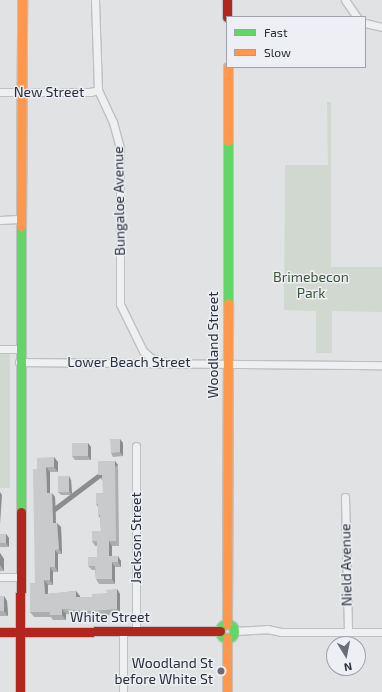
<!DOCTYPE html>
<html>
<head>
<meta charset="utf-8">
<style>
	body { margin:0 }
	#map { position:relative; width:382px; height:692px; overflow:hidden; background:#e0e2e4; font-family:"Exo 2",sans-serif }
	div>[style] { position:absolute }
	.green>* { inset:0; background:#d0d8d0; transform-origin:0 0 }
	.roads { filter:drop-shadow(1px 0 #bec0c2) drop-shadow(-1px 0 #bec0c2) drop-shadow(0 1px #bec0c2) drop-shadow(0 -1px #bec0c2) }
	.street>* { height:7px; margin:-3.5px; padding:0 3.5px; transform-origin:3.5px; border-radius:3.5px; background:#eff0f1 }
	.fast>* { height:9px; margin:-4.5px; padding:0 4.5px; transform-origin:4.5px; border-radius:4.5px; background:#63d668 }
	.fast>.ring { margin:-4.5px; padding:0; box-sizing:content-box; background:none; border:9px solid #63d668; border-radius:50% }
	.slow>* { height:9px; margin:-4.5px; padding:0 4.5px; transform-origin:4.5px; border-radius:4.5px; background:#ff974d }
	.jam>* { height:9px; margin:-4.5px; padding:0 4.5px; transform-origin:4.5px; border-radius:4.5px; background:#b3261e }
	.wall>* { inset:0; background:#acaeaf }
	.shaded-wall>* { inset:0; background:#8c8d8f; transform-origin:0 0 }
	.building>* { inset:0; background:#c8cacc; transform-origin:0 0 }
	.dots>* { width:11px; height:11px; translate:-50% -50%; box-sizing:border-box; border:2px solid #edeff4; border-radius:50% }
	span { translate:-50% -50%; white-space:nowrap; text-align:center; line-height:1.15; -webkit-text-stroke:3px #edeff4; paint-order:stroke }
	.street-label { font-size:14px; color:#292e3b }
	.park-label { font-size:14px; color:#3c5538 }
	.poi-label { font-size:14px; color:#292e3b }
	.right { translate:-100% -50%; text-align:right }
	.legend { position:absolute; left:226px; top:16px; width:140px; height:52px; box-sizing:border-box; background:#edeff4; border:1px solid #9fa2aa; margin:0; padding:5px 7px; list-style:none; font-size:12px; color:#292e3b }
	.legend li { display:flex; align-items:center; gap:8px; height:20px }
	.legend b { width:20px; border:1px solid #9fa2aa }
	.north { position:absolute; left:326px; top:636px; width:40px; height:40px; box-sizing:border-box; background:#edeff4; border:1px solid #9fa2aa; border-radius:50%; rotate:170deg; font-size:11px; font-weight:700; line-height:16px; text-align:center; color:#292e3b }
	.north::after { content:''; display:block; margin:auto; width:14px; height:18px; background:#696d76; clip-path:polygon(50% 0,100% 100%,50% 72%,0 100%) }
</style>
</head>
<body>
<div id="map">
	<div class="green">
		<i style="clip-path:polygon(327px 102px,331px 102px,331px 267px,382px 267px,382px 312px,332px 311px,332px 353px,316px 353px,316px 311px,284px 310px,285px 165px,328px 165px)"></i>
		<i style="left:0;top:354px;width:10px;height:134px"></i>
	</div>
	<div class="roads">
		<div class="street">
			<i style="left:95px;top:0;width:90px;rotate:88.1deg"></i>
			<i style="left:98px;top:90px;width:35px;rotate:65deg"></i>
			<i style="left:113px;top:122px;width:27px;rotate:75deg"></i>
			<i style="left:120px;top:148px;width:156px;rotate:90deg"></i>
			<i style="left:120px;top:304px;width:52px;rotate:63.9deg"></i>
			<i style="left:143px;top:351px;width:11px;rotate:41deg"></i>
			<i style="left:151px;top:358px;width:15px;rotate:16deg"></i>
			<i style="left:345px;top:0;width:21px;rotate:55deg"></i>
			<i style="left:365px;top:23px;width:17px;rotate:13deg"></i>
			<i style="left:0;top:92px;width:90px"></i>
			<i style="left:90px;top:92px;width:8px;rotate:-14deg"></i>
			<i style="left:0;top:220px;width:19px;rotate:-3deg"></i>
			<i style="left:0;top:349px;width:19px"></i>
			<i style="left:19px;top:362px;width:363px;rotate:0.5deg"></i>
			<i style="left:345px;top:497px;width:135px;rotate:88.7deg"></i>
			<i style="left:0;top:577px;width:20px"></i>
			<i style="left:123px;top:631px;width:61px;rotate:90deg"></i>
			<i style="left:136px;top:631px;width:185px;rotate:-90deg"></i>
			<i style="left:234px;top:631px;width:33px;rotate:-3deg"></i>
			<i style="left:267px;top:629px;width:14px;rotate:12deg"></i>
			<i style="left:281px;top:632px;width:101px"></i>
		</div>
		<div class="fast">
			<i style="left:228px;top:303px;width:162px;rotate:-90deg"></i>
			<i style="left:21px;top:512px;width:286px;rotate:-90deg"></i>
			<i class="ring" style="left:220px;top:624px;width:5px;height:5px"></i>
		</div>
		<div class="slow">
			<i style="left:228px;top:141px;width:74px;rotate:-90deg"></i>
			<i style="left:21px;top:226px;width:226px;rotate:-89.7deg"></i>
			<i style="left:227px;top:624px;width:321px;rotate:-89.8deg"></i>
			<i style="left:227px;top:638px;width:54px;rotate:90deg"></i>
		</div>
		<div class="jam">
			<i style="left:227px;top:0;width:17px;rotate:90deg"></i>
			<i style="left:0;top:632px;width:220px;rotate:-0.3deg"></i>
			<i style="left:20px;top:692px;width:180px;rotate:-89.7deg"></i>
		</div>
	</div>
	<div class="wall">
		<i style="clip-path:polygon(88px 443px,91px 447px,91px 460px,75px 460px,72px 456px)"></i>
		<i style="clip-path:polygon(123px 443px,123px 456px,113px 457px,111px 453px)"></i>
		<i style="clip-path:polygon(115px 461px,118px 465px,119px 546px,112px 546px,112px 556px,121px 561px,121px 567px,115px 567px,115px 584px,99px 584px,96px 579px,95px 570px,92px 570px,88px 566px,97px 557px,97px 546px,95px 546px,92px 541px,101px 531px,100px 518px,98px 515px,98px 507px,96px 504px,103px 493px,103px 480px,102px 480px,98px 475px)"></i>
		<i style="clip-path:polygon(58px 462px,58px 472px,50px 472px,50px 493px,55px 497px,56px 523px,61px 527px,62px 554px,58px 554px,58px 572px,53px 572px,53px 585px,48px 585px,48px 594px,76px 591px,80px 597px,92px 597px,107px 593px,117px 589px,120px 594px,120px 614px,96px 616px,66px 614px,66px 620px,53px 620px,51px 617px,34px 617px,30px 612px,35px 583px,37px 469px)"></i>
		<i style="clip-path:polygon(71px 480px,72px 495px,61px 495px,58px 492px)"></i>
		<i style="clip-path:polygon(0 534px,6px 534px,9px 538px,9px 547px,0 547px)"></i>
		<i style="clip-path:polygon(0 553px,4px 559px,4px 571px,0 571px)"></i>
		<i style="clip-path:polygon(0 596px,4px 596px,7px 601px,8px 616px,0 616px)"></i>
	</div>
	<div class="shaded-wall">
		<i style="clip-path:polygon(120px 439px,123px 443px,123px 456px,120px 452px)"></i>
		<i style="clip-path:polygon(88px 443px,91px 447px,91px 460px,88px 456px)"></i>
		<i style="clip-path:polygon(54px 457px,58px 462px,58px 472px,54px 467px)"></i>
		<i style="left:115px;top:461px;width:5px;height:80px;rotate:53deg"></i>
		<i style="clip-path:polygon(46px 467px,50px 472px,50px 498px,47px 493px)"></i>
		<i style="clip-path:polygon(69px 476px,71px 480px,72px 495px,69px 491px)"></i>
		<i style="clip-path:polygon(0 492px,2px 495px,0 524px)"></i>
		<i style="clip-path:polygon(52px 493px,55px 497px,56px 527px,53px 523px)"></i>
		<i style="clip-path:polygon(57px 523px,61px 527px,62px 554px,59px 549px)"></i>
		<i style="clip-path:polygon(6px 534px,9px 538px,9px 547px,6px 543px)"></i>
		<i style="clip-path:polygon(109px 541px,112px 546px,112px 561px,109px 556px)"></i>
		<i style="clip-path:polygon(55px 550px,58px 554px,58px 572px,55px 567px)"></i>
		<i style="clip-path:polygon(0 553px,4px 559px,4px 571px,0 565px)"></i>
		<i style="clip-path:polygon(118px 556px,121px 561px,121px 567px,118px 562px)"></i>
		<i style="clip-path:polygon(112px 562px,115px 567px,115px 584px,112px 579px)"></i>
		<i style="clip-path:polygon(50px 567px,53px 572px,53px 585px,50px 580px)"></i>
		<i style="clip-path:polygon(44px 580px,48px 585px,48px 599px,45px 594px)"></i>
		<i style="clip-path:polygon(117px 589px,120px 594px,120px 614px,117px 609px)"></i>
		<i style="clip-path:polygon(76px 591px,80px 596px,80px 602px,76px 597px)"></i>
		<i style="clip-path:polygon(4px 596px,7px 601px,8px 616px,4px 611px)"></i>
		<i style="clip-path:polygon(62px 609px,66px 614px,66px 620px,62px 615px)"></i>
	</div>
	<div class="building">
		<i style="clip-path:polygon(110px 439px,120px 439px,120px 452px,111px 453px)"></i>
		<i style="left:88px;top:443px;width:13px;height:16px;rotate:90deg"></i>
		<i style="clip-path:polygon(54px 457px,54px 467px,46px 467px,47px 493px,52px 493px,53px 523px,57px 523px,59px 549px,55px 550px,55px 567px,50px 567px,50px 580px,44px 580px,45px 594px,76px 591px,76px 597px,92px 597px,92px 594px,107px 593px,106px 590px,117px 589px,117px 609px,92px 611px,62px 609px,62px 615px,50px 615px,50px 612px,30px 612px,30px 583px,35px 583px,33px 469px,37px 469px,37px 458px)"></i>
		<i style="clip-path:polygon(98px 461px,115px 461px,116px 541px,109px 541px,109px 556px,118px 556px,118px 562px,112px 562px,112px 579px,96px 579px,95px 566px,88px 566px,88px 557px,97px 557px,97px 541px,92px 541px,92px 531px,101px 531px,100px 515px,98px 515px,98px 504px,96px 504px,96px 493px,103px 493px,102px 475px,98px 475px)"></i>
		<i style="left:58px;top:476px;width:11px;height:16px"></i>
		<i style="left:0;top:534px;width:6px;height:9px"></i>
		<i style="left:0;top:596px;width:4px;height:15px"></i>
	</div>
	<div class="dots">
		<i style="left:221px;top:671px;background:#696d76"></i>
	</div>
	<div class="street-label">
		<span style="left:49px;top:92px">New Street</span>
		<span style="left:119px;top:201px;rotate:-91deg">Bungaloe Avenue</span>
		<span style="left:213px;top:345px;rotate:-90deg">Woodland Street</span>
		<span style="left:129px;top:362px">Lower Beach Street</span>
		<span style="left:136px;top:538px;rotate:-90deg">Jackson Street</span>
		<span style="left:346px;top:565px;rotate:-91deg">Nield Avenue</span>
		<span style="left:110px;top:617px">White Street</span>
	</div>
	<div class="park-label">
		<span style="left:311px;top:285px">Brimebecon<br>Park</span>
	</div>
	<div class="poi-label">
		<span class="right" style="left:213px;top:671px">Woodland St<br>before White St</span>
	</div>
	<ul class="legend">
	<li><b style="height:5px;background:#63d668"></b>Fast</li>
	<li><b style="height:5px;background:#ff974d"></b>Slow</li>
	</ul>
	<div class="north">N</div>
</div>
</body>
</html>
